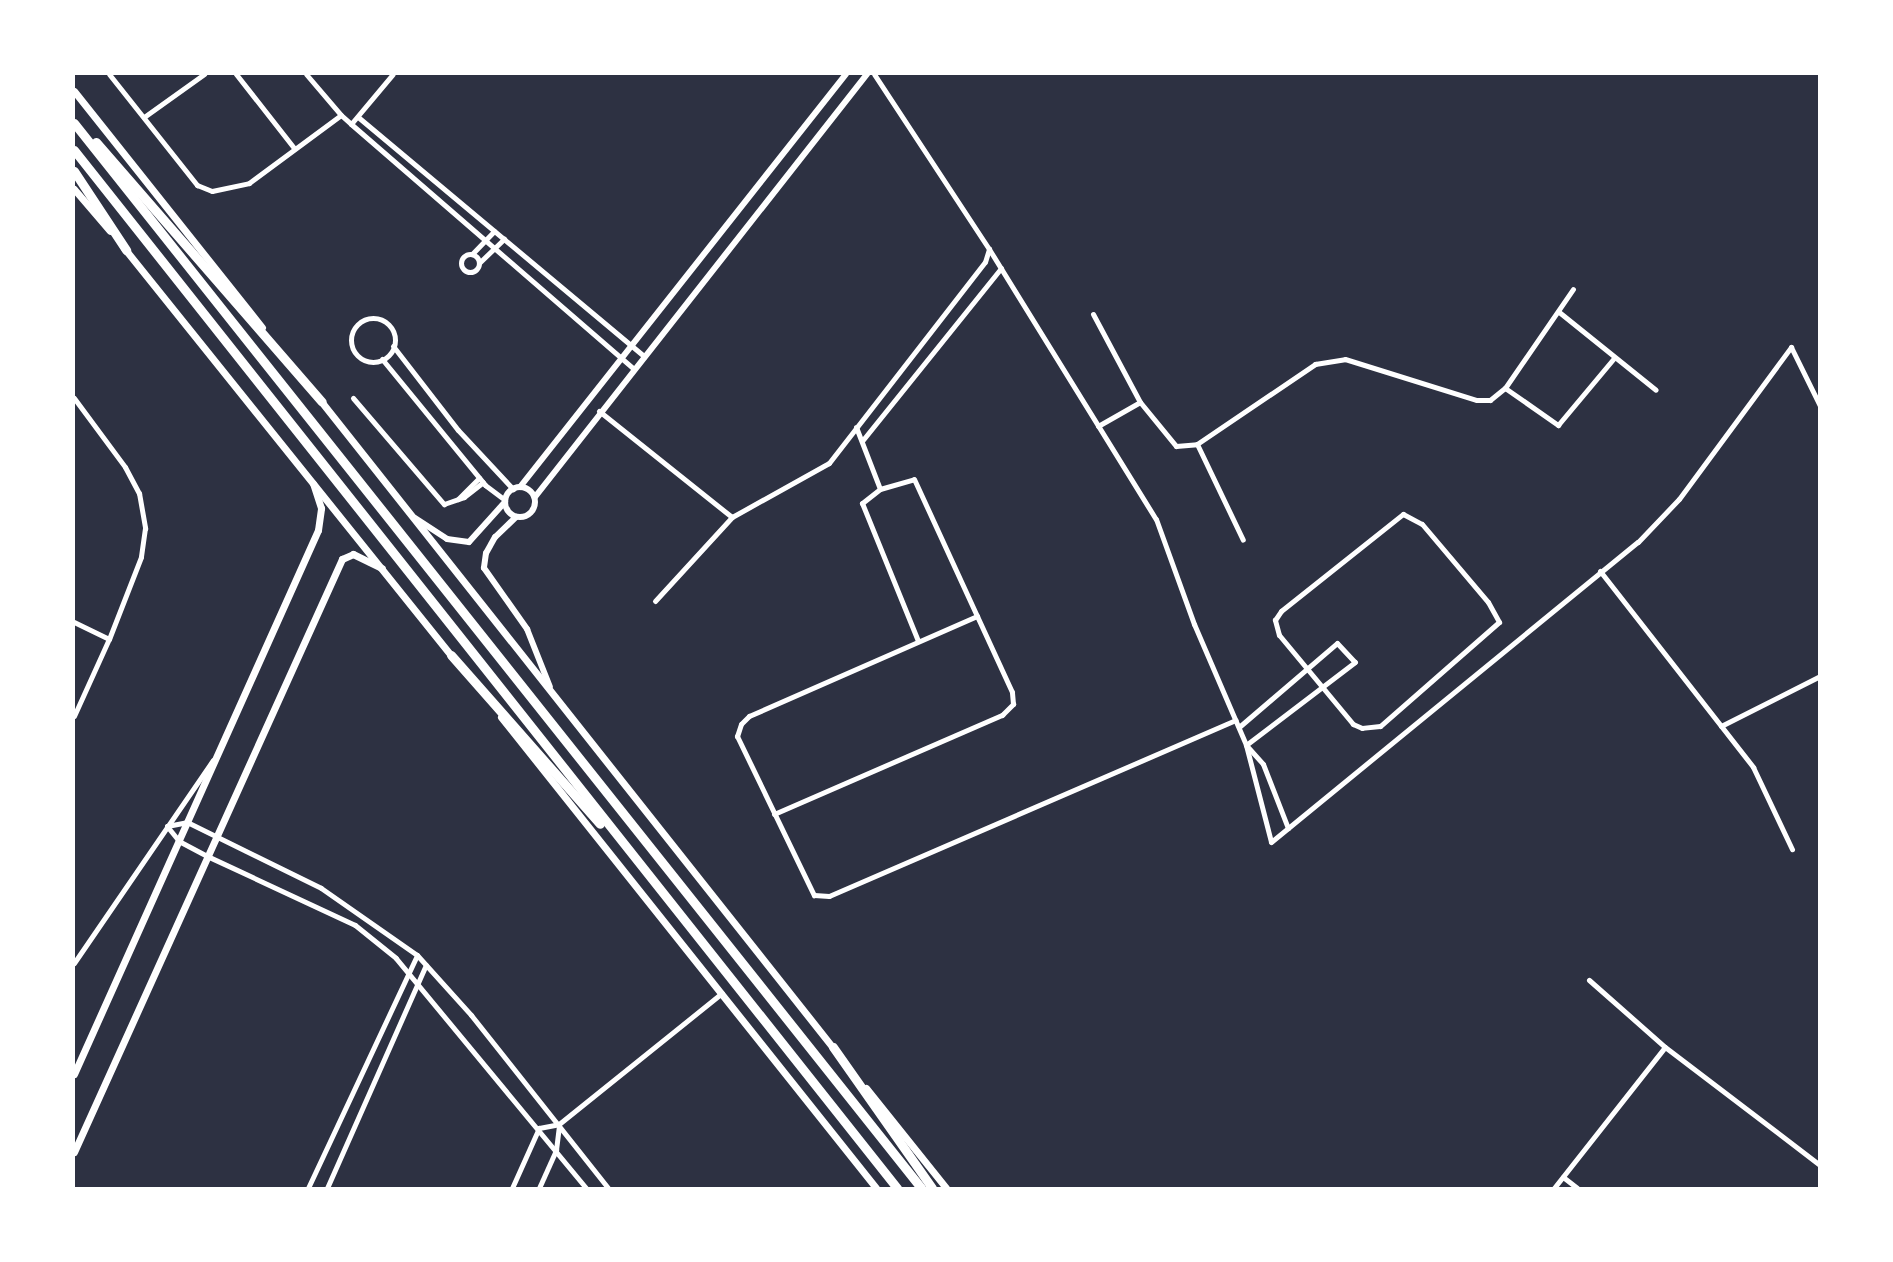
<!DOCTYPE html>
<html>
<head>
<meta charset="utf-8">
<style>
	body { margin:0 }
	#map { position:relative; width:1893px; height:1262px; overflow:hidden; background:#2d3142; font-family:Spectral,serif }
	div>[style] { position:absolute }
	.minor>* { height:5px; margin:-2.5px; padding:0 2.5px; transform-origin:2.5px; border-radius:2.5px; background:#fff }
	.minor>.ring { margin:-2.5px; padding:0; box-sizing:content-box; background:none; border:5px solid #fff; border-radius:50% }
	.tertiary>* { height:6px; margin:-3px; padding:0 3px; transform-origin:3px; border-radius:3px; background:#fff }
	.tertiary>.ring { margin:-3px; padding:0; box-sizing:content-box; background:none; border:6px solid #fff; border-radius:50% }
	.secondary>* { height:7px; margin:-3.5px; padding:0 3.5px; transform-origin:3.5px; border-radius:3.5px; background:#fff }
	.motorway>* { height:9px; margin:-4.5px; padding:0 4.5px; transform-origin:4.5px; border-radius:4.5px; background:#fff }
	span { translate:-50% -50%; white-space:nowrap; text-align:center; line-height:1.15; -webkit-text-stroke:7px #fff; paint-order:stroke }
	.frame { position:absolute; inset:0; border:75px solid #fff; pointer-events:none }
</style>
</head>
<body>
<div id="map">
	<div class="minor">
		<i style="left:109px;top:74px;width:142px;rotate:51.6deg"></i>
		<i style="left:197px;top:185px;width:16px;rotate:22deg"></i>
		<i style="left:212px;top:191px;width:38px;rotate:-12deg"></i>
		<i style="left:249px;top:183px;width:114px;rotate:-36.5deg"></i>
		<i style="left:341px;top:115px;width:13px;rotate:42deg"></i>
		<i style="left:351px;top:124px;width:65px;rotate:-50deg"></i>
		<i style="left:236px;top:74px;width:94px;rotate:51.9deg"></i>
		<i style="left:306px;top:74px;width:54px;rotate:49.5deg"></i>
		<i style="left:144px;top:117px;width:74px;rotate:-35.6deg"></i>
		<i style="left:358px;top:117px;width:371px;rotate:39.9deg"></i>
		<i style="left:351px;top:124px;width:373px;rotate:40.9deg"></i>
		<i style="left:989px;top:249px;width:317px;rotate:58.3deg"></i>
		<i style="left:1156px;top:519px;width:112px;rotate:70.1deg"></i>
		<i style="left:1194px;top:624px;width:132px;rotate:66.7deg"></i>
		<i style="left:1246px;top:745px;width:100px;rotate:75.5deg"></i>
		<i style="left:1271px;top:842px;width:474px;rotate:-39.3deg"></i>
		<i style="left:1638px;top:542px;width:59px;rotate:-46.4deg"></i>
		<i style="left:1679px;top:499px;width:189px;rotate:-53.6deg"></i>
		<i style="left:1791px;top:347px;width:66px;rotate:63.8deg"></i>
		<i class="ring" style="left:461px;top:254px;width:13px;height:13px"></i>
		<i style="left:472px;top:254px;width:32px;rotate:-46deg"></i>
		<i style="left:479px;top:263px;width:35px;rotate:-44deg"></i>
		<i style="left:1559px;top:312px;width:124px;rotate:38.8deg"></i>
		<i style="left:1093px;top:314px;width:100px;rotate:61.9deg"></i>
		<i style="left:1140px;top:402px;width:57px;rotate:50.7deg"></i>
		<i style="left:1176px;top:446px;width:21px;rotate:-5deg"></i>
		<i style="left:1197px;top:444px;width:143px;rotate:-34.1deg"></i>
		<i style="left:1315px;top:364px;width:30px;rotate:-9deg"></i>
		<i style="left:1345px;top:359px;width:138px;rotate:17.3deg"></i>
		<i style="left:1477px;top:400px;width:13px"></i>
		<i style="left:1490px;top:400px;width:19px;rotate:-39deg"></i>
		<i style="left:1505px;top:388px;width:120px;rotate:-55.5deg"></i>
		<i class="ring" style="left:351px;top:318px;width:39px;height:39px"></i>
		<i style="left:393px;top:346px;width:106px;rotate:52.3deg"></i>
		<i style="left:458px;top:430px;width:81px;rotate:47deg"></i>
		<i style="left:382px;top:359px;width:163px;rotate:50.7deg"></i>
		<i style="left:485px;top:485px;width:25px;rotate:37deg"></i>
		<i style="left:1505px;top:388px;width:65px;rotate:34.9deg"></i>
		<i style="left:1558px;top:425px;width:87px;rotate:-50.1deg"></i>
		<i style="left:74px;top:398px;width:86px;rotate:53.5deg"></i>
		<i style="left:125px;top:467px;width:30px;rotate:62deg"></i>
		<i style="left:139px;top:493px;width:36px;rotate:80deg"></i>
		<i style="left:145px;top:528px;width:29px;rotate:98deg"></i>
		<i style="left:141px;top:557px;width:88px;rotate:111.3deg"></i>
		<i style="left:109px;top:639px;width:39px;rotate:-154deg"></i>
		<i style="left:353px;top:398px;width:140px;rotate:49.4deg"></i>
		<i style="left:444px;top:504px;width:21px;rotate:-19deg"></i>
		<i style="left:464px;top:497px;width:24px;rotate:-38deg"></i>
		<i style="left:599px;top:411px;width:170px;rotate:38.6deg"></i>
		<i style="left:732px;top:517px;width:111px;rotate:-29.1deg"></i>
		<i style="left:829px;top:463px;width:254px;rotate:-52.2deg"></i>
		<i style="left:985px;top:262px;width:14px;rotate:-73deg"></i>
		<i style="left:989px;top:249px;width:209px;rotate:-123.3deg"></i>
		<i style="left:1098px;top:426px;width:48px;rotate:-29.7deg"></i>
		<i style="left:856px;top:427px;width:66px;rotate:68.8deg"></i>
		<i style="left:880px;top:489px;width:35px;rotate:-16deg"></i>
		<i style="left:914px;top:479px;width:151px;rotate:65.3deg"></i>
		<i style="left:977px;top:616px;width:249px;rotate:156.3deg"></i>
		<i style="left:749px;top:716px;width:11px;rotate:135deg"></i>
		<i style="left:741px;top:724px;width:13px;rotate:108deg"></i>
		<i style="left:737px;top:736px;width:177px;rotate:64.2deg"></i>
		<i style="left:814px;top:895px;width:15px;rotate:4deg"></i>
		<i style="left:829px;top:896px;width:443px;rotate:-23.4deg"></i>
		<i style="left:862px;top:441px;width:222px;rotate:-51.2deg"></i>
		<i style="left:1197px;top:444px;width:106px;rotate:64.4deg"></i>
		<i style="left:880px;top:489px;width:23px;rotate:142deg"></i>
		<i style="left:862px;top:503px;width:149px;rotate:67.9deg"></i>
		<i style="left:458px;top:499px;width:30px;rotate:-45deg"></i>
		<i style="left:1403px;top:514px;width:21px;rotate:28deg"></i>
		<i style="left:1422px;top:524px;width:102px;rotate:49.8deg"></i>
		<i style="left:1488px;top:602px;width:23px;rotate:61deg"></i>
		<i style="left:1499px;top:622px;width:158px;rotate:138.8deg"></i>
		<i style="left:1380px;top:726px;width:18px;rotate:174deg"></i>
		<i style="left:1362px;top:728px;width:10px;rotate:-156deg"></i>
		<i style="left:1353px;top:724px;width:116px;rotate:-129.7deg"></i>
		<i style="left:1279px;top:635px;width:16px;rotate:-105deg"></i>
		<i style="left:1275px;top:620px;width:11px;rotate:-56deg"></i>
		<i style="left:1281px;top:611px;width:156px;rotate:-38.5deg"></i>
		<i style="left:1600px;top:571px;width:249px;rotate:52deg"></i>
		<i style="left:1753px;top:767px;width:91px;rotate:64.6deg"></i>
		<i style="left:655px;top:601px;width:114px;rotate:-47.5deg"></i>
		<i style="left:74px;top:716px;width:85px;rotate:-65.6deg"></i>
		<i style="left:1721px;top:726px;width:111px;rotate:-26.8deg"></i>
		<i style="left:1239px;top:727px;width:129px;rotate:-40.6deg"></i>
		<i style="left:1337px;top:643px;width:26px;rotate:47deg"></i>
		<i style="left:1355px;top:662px;width:137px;rotate:142.7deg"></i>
		<i style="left:1246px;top:745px;width:25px;rotate:48deg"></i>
		<i style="left:1263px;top:764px;width:69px;rotate:68.7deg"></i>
		<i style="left:774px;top:814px;width:249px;rotate:-23.5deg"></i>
		<i style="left:1002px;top:715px;width:16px;rotate:-45deg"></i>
		<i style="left:1013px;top:704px;width:12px;rotate:-95deg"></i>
		<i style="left:1012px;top:692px;width:84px;rotate:-114.7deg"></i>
		<i style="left:74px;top:963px;width:246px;rotate:-55.6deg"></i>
		<i style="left:1589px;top:980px;width:101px;rotate:41.4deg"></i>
		<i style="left:1563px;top:1177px;width:18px;rotate:38deg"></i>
		<i style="left:308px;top:1188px;width:257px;rotate:-64.9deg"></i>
		<i style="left:327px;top:1188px;width:244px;rotate:-66.1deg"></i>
		<i style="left:512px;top:1188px;width:66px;rotate:-65.8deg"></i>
		<i style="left:539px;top:1128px;width:20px;rotate:-11deg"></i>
		<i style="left:559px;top:1124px;width:209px;rotate:-38.8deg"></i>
		<i style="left:539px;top:1188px;width:42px;rotate:-65.9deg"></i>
		<i style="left:556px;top:1150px;width:24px;rotate:-83deg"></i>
		<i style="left:586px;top:1188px;width:298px;rotate:-129.6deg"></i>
		<i style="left:396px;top:958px;width:53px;rotate:-141.2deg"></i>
		<i style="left:355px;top:925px;width:163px;rotate:-155deg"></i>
		<i style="left:207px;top:856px;width:32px;rotate:-152deg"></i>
		<i style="left:179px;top:841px;width:19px;rotate:-129deg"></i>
		<i style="left:167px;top:826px;width:20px;rotate:-11deg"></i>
		<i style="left:187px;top:822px;width:149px;rotate:26.2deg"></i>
		<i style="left:321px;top:888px;width:117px;rotate:34.9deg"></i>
		<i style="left:417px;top:955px;width:81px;rotate:48deg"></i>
		<i style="left:471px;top:1015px;width:221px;rotate:51.6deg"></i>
		<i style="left:1554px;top:1188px;width:179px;rotate:-51.8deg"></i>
		<i style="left:1665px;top:1047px;width:195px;rotate:37.3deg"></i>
	</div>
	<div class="tertiary">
		<i class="ring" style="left:505px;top:487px;width:24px;height:24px"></i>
		<i style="left:520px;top:487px;width:526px;rotate:-51.71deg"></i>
		<i style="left:535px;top:497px;width:538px;rotate:-51.87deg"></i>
		<i style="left:516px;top:517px;width:29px;rotate:136deg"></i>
		<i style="left:495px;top:537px;width:18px;rotate:119deg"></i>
		<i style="left:486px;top:553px;width:15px;rotate:98deg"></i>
		<i style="left:484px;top:568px;width:75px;rotate:54.8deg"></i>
		<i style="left:527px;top:629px;width:62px;rotate:68.4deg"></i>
		<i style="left:415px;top:518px;width:38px;rotate:33deg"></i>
		<i style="left:447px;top:539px;width:22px;rotate:8deg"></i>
		<i style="left:469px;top:542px;width:54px;rotate:-48deg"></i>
	</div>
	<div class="secondary">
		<i style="left:74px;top:91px;width:302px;rotate:51.5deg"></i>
		<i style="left:74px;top:189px;width:55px;rotate:49.4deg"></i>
		<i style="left:124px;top:248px;width:527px;rotate:51.24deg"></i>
		<i style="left:320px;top:400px;width:828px;rotate:51.62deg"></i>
		<i style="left:501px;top:717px;width:602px;rotate:51.47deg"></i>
		<i style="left:74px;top:1074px;width:596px;rotate:-65.84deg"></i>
		<i style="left:318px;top:530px;width:22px;rotate:-82deg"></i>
		<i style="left:321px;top:508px;width:26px;rotate:-108deg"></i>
		<i style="left:866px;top:1088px;width:128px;rotate:51.3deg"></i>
		<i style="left:74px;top:1152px;width:651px;rotate:-65.68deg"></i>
		<i style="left:342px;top:559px;width:12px;rotate:-24deg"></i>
		<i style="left:353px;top:554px;width:32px;rotate:26deg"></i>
	</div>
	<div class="motorway">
		<i style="left:74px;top:123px;width:1361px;rotate:51.5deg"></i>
		<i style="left:96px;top:142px;width:344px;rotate:49deg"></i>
		<i style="left:74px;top:150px;width:1325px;rotate:51.59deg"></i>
		<i style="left:74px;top:171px;width:95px;rotate:56.6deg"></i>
		<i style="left:451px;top:655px;width:225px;rotate:48.6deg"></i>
		<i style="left:833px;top:1047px;width:172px;rotate:54.9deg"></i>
	</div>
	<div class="frame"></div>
</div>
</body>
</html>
